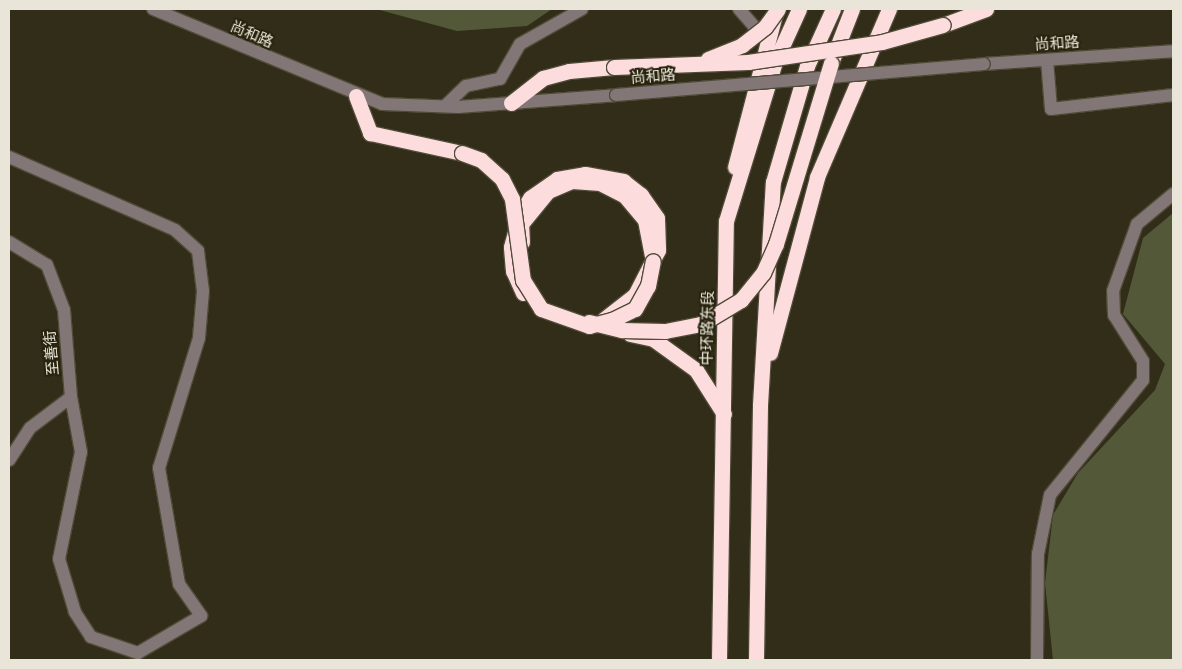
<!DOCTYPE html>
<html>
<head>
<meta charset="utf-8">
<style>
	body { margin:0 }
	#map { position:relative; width:1182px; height:669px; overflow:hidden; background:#322d18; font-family:Arial,"Noto Sans SC",sans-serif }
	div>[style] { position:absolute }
	.green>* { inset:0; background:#535938 }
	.roads { filter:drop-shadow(1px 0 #4f4b37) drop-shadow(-1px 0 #4f4b37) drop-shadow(0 1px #4f4b37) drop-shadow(0 -1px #4f4b37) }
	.minor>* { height:12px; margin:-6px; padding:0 6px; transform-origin:6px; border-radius:6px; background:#837676 }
	.highway>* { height:15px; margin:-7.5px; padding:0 7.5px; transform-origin:7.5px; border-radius:7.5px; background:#fcdcdd }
	.bridges { filter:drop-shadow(1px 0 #4f4b37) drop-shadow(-1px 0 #4f4b37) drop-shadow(0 1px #4f4b37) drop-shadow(0 -1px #4f4b37) }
	.minor-bridge>* { height:12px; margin:-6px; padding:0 6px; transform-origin:6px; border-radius:6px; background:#837676 }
	.highway-bridge>* { height:15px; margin:-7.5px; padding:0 7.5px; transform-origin:7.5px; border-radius:7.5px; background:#fcdcdd }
	span { translate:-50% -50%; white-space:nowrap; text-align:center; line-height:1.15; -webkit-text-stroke:4px #28230e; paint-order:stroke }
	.street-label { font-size:15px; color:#e9e6d9 }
	.frame { position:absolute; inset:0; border:10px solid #e9e6d9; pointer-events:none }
</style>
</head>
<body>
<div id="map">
	<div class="green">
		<i style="clip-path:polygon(376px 9px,552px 9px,527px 26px,457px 31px)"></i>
		<i style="clip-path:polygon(1173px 213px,1173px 660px,1053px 660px,1045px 583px,1053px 515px,1078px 473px,1155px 390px,1165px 364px,1123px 314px,1143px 238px)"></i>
	</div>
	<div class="roads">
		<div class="minor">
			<i style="left:153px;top:9px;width:248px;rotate:22.5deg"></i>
			<i style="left:382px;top:104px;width:76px;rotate:2.3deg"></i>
			<i style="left:458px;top:107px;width:158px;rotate:-4.3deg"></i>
			<i style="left:739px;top:9px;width:38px;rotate:49deg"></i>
			<i style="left:1047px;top:60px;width:49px;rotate:85.3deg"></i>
			<i style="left:1051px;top:109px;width:123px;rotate:-6.5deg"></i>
			<i style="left:984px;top:64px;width:189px;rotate:-3.9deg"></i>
			<i style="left:445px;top:106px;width:29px;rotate:-44deg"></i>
			<i style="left:466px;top:86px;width:35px;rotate:-12deg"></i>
			<i style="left:500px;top:79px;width:40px;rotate:-60.3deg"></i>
			<i style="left:520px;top:44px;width:71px;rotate:-29.4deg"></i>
			<i style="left:9px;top:157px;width:181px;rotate:23.7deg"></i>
			<i style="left:175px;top:230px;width:31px;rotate:42deg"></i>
			<i style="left:198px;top:251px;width:40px;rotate:82.9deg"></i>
			<i style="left:203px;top:291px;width:47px;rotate:94.9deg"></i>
			<i style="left:199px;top:338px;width:136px;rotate:107.1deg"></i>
			<i style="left:159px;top:468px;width:118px;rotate:80.2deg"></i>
			<i style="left:179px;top:584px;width:39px;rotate:55deg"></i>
			<i style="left:201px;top:616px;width:73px;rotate:149.6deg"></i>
			<i style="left:138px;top:653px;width:50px;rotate:-161.2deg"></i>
			<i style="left:91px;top:637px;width:30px;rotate:-123deg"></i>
			<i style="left:75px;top:612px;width:55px;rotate:-106.8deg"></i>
			<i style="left:59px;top:559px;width:109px;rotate:-78.4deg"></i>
			<i style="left:81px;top:452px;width:56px;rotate:-100.3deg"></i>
			<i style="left:9px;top:242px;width:44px;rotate:31.2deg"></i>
			<i style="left:47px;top:265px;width:48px;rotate:69.3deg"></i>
			<i style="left:64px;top:310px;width:87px;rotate:85.4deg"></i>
			<i style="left:71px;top:397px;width:51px;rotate:142.9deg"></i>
			<i style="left:30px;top:428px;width:38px;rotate:123deg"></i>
			<i style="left:1037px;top:660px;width:106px;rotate:-89.5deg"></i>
			<i style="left:1038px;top:554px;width:60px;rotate:-78.5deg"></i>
			<i style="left:1050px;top:495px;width:148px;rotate:-51deg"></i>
			<i style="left:1143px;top:380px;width:19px;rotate:-90deg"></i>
			<i style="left:1143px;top:361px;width:54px;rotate:-122.2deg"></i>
			<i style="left:1114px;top:315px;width:24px;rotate:-92deg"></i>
			<i style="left:1113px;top:291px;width:71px;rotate:-70.3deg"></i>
			<i style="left:1137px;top:224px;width:47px;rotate:-39.8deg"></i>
		</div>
		<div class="highway">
			<i style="left:943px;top:25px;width:46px;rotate:-20.4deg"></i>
			<i style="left:832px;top:60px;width:55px;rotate:-68.6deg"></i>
			<i style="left:356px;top:96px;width:40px;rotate:69deg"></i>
			<i style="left:370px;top:133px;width:94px;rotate:12.3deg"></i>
			<i style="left:511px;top:103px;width:41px;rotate:-38deg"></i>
			<i style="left:543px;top:78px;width:27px;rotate:-15deg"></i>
			<i style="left:569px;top:71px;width:45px;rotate:-5.1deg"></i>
			<i style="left:735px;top:167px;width:157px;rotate:-75.3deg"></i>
			<i style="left:522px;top:242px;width:18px;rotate:-93deg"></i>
			<i style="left:521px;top:224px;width:43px;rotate:-50.7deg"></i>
			<i style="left:548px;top:191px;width:26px;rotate:-23deg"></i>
			<i style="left:572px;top:181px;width:28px;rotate:4deg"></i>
			<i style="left:600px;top:183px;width:27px;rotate:27deg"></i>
			<i style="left:624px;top:195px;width:33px;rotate:50deg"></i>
			<i style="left:645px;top:220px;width:42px;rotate:79deg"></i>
			<i style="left:523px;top:293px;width:24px;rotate:-114deg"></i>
			<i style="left:513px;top:271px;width:24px;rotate:-95deg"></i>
			<i style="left:511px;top:247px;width:34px;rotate:-75deg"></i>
			<i style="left:520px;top:214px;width:19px;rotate:-58deg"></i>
			<i style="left:530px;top:198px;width:33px;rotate:-35deg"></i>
			<i style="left:557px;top:179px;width:28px;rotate:-10deg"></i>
			<i style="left:585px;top:174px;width:39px;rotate:10deg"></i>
			<i style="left:623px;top:181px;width:23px;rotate:38deg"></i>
			<i style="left:641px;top:195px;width:28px;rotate:55deg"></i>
			<i style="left:657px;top:218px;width:32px;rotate:88deg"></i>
			<i style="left:658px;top:250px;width:51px;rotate:117.1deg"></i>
			<i style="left:635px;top:295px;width:39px;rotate:142deg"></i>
			<i style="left:630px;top:334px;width:24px;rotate:12deg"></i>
			<i style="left:653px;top:339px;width:53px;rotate:35.8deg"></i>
			<i style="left:696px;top:370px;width:52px;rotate:57.5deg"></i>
			<i style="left:770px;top:353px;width:182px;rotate:-75deg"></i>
			<i style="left:817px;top:177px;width:183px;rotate:-66.8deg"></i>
			<i style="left:719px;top:660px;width:439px;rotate:-89.1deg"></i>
			<i style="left:726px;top:221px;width:166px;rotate:-72.9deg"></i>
			<i style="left:775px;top:62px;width:58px;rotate:-65.6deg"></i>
			<i style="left:756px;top:660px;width:255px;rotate:-89.1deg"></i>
			<i style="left:760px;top:405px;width:223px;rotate:-86.7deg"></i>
			<i style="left:773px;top:182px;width:121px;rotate:-73.7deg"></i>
			<i style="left:807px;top:66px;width:63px;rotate:-65.5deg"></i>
		</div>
	</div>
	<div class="bridges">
		<div class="minor-bridge">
			<i style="left:616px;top:95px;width:369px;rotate:-4.8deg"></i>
		</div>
		<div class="highway-bridge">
			<i style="left:708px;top:59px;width:37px;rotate:-22deg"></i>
			<i style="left:742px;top:45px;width:29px;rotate:-38deg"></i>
			<i style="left:765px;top:27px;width:22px;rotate:-54deg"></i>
			<i style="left:614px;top:67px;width:134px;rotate:-2.1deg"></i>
			<i style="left:748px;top:62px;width:135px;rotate:-8.5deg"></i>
			<i style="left:882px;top:42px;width:63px;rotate:-15.6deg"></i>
			<i style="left:462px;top:153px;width:20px;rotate:20deg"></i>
			<i style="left:481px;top:160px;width:28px;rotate:42deg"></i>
			<i style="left:502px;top:179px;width:22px;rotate:63deg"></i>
			<i style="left:512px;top:199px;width:82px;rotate:82.3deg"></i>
			<i style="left:523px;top:280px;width:34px;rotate:58deg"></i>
			<i style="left:541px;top:309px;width:51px;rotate:19.5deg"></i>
			<i style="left:589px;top:326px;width:24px;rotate:-15deg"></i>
			<i style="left:612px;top:320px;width:25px;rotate:-26deg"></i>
			<i style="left:635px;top:309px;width:26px;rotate:-61deg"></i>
			<i style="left:648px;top:286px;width:25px;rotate:-79deg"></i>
			<i style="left:589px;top:322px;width:34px;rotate:14deg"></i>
			<i style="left:622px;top:330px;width:43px;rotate:1.3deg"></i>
			<i style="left:665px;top:331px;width:37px;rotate:-11deg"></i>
			<i style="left:701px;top:324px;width:47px;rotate:-31deg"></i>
			<i style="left:741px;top:300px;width:35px;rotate:-51deg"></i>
			<i style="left:763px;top:273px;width:32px;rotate:-66deg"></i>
			<i style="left:776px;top:244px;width:189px;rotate:-73.1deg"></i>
		</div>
	</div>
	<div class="street-label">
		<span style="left:252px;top:34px;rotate:23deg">尚和路</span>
		<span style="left:1057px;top:43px;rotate:-4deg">尚和路</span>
		<span style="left:653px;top:76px;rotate:-5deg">尚和路</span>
		<span style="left:707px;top:328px;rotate:-89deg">中环路东段</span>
		<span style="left:51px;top:353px;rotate:-95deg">至善街</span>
	</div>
	<div class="frame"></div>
</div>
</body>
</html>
